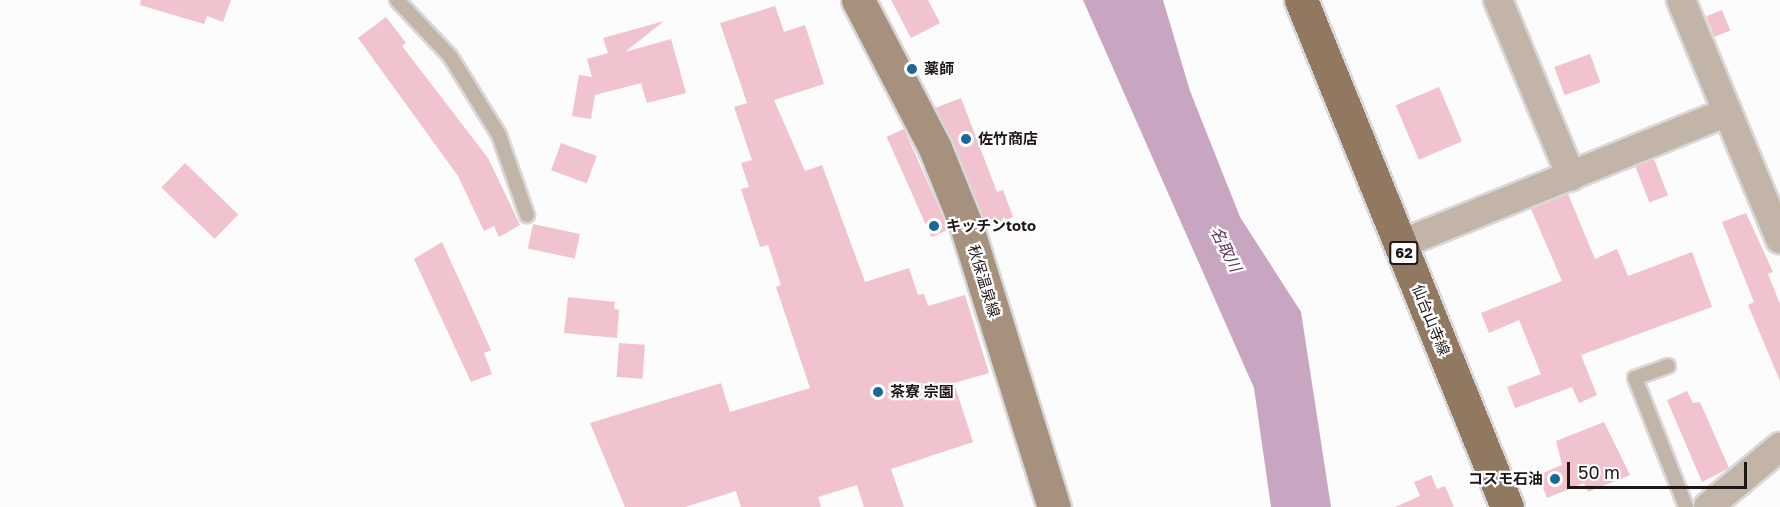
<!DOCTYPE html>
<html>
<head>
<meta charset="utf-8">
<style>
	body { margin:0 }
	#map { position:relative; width:1780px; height:507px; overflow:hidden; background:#fcfcfc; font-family:"Golos Text","Noto Sans JP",sans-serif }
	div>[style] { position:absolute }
	.water>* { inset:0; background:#c8a6c2 }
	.building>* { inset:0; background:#f1c3ce; transform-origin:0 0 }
	.roads { filter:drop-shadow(2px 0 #d9d7d7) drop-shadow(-2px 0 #d9d7d7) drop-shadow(0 2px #d9d7d7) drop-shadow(0 -2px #d9d7d7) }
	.service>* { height:14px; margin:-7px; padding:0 7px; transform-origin:7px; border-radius:7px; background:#c2b4a7 }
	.minor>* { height:28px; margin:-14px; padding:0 14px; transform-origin:14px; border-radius:14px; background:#c2b4a7 }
	.secondary>* { height:33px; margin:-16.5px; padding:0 16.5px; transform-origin:16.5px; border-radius:16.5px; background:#a6917f }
	.primary>* { height:33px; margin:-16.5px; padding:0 16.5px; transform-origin:16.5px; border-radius:16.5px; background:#917861 }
	.dots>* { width:16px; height:16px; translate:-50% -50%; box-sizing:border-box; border:3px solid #fff; border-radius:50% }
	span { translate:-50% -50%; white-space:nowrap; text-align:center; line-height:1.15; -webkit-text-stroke:4.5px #fff; paint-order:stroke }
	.shield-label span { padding:2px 4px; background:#fff; border:2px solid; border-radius:4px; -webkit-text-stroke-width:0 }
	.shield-label { font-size:14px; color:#1f1715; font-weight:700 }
	.poi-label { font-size:15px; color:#1f1715; font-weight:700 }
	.left { translate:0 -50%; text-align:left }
	.right { translate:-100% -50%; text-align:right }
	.street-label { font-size:15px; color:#1f1715 }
	.water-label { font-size:16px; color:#64385e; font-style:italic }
	.scale { position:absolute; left:1567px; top:462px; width:180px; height:27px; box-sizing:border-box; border:3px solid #1f1715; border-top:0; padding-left:8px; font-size:18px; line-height:21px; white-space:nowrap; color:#1f1715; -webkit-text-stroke:4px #fff; paint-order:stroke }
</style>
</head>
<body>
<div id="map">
	<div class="water">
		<i style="clip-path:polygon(1083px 0,1163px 0,1190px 91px,1240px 217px,1301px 312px,1331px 507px,1271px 507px,1254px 388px)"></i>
	</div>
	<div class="building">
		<i style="clip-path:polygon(141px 0,231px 0,223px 22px,207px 16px,204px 24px,140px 5px)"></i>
		<i style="clip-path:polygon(891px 0,928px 0,940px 23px,911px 38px)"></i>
		<i style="clip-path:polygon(775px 6px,784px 32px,805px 25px,824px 84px,774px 100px,805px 171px,822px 165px,865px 282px,909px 268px,918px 295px,924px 294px,928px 306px,965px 295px,989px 373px,954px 383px,973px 442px,891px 469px,904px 507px,864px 507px,857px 485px,818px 497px,821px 507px,741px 507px,736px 491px,685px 507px,625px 507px,590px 423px,721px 383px,730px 412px,810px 388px,776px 287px,781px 285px,768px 245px,760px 247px,741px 189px,749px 187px,741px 163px,752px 160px,734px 107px,747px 103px,720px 23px)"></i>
		<i style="left:1722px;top:10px;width:22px;height:17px;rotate:68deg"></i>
		<i style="clip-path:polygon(386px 17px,406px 43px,402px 46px,488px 158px,520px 225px,499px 237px,494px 226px,484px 231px,458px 176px,358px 38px)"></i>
		<i style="clip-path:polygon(664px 21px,625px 52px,671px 39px,686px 93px,647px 103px,641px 83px,595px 95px,591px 119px,572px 116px,579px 75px,592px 77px,587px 59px,608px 53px,603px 38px)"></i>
		<i style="left:1590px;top:54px;width:30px;height:38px;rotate:70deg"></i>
		<i style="left:1439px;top:87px;width:59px;height:47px;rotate:67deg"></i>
		<i style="clip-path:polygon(961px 98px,997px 192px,1003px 190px,1013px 217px,986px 227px,935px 108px)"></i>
		<i style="left:904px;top:129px;width:110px;height:19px;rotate:66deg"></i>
		<i style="left:561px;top:143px;width:38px;height:29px;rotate:20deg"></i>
		<i style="left:1654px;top:159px;width:39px;height:20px;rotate:69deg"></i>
		<i style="left:185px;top:163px;width:74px;height:34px;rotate:44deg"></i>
		<i style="clip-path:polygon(1568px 194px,1595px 259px,1617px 249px,1628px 276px,1692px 252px,1712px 307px,1581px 355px,1597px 395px,1579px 403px,1572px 387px,1515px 408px,1507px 387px,1541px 374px,1519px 320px,1489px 333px,1481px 313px,1562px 281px,1531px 209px)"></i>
		<i style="clip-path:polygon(1746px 213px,1773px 272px,1768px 274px,1780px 304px,1780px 381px,1748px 305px,1754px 302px,1722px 222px)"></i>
		<i style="left:533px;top:224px;width:48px;height:25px;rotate:12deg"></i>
		<i style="clip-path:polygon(442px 242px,491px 350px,484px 353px,492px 374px,471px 382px,414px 259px)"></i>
		<i style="clip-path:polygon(568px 297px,615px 302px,614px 309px,619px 310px,617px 338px,564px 333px)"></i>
		<i style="left:619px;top:343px;width:26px;height:34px;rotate:4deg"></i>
		<i style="clip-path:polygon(1687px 391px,1693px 403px,1700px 402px,1729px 468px,1702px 482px,1667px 400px)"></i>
		<i style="clip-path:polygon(1604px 422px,1630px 475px,1588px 492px,1584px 483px,1547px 498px,1538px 475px,1562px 465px,1556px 441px)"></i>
		<i style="clip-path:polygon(1431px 475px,1437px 489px,1445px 486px,1454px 507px,1395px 507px,1420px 496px,1414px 482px)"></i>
	</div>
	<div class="roads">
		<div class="service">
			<i style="left:397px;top:0;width:77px;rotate:46.6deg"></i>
			<i style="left:450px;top:56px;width:93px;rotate:58.2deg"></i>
			<i style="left:499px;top:135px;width:85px;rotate:70.7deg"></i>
			<i style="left:1668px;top:366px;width:35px;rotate:160deg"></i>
			<i style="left:1635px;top:378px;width:139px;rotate:68.4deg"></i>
		</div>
		<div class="minor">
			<i style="left:1498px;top:0;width:191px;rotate:67.5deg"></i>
			<i style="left:1681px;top:0;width:259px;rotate:67.5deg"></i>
			<i style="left:1401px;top:244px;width:352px;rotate:-22deg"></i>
			<i style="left:1708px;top:507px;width:94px;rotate:-39.8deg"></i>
		</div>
		<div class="secondary">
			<i style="left:858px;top:0;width:167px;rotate:62.5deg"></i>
			<i style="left:935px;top:148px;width:83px;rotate:68.1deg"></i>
			<i style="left:966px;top:225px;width:295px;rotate:72.7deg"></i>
		</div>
		<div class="primary">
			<i style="left:1301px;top:0;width:547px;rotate:67.89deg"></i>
		</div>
	</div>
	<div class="dots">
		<i style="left:912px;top:69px;background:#18689a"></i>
		<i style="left:966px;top:139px;background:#18689a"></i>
		<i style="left:934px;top:226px;background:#18689a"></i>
		<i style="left:878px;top:392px;background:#18689a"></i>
		<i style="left:1555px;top:479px;background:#18689a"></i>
	</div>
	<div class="shield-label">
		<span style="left:1404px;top:253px">62</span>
	</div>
	<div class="poi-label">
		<span class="left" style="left:924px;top:69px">薬師</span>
		<span class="left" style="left:978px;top:139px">佐竹商店</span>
		<span class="left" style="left:946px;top:226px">キッチンtoto</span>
		<span class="left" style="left:890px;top:392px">茶寮 宗園</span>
		<span class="right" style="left:1543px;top:479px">コスモ石油</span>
	</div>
	<div class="street-label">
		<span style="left:984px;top:281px;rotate:73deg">秋保温泉線</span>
		<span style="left:1431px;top:320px;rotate:68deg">仙台山寺線</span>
	</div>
	<div class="water-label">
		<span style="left:1226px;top:249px;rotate:63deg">名取川</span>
	</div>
	<div class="scale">50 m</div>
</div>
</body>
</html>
